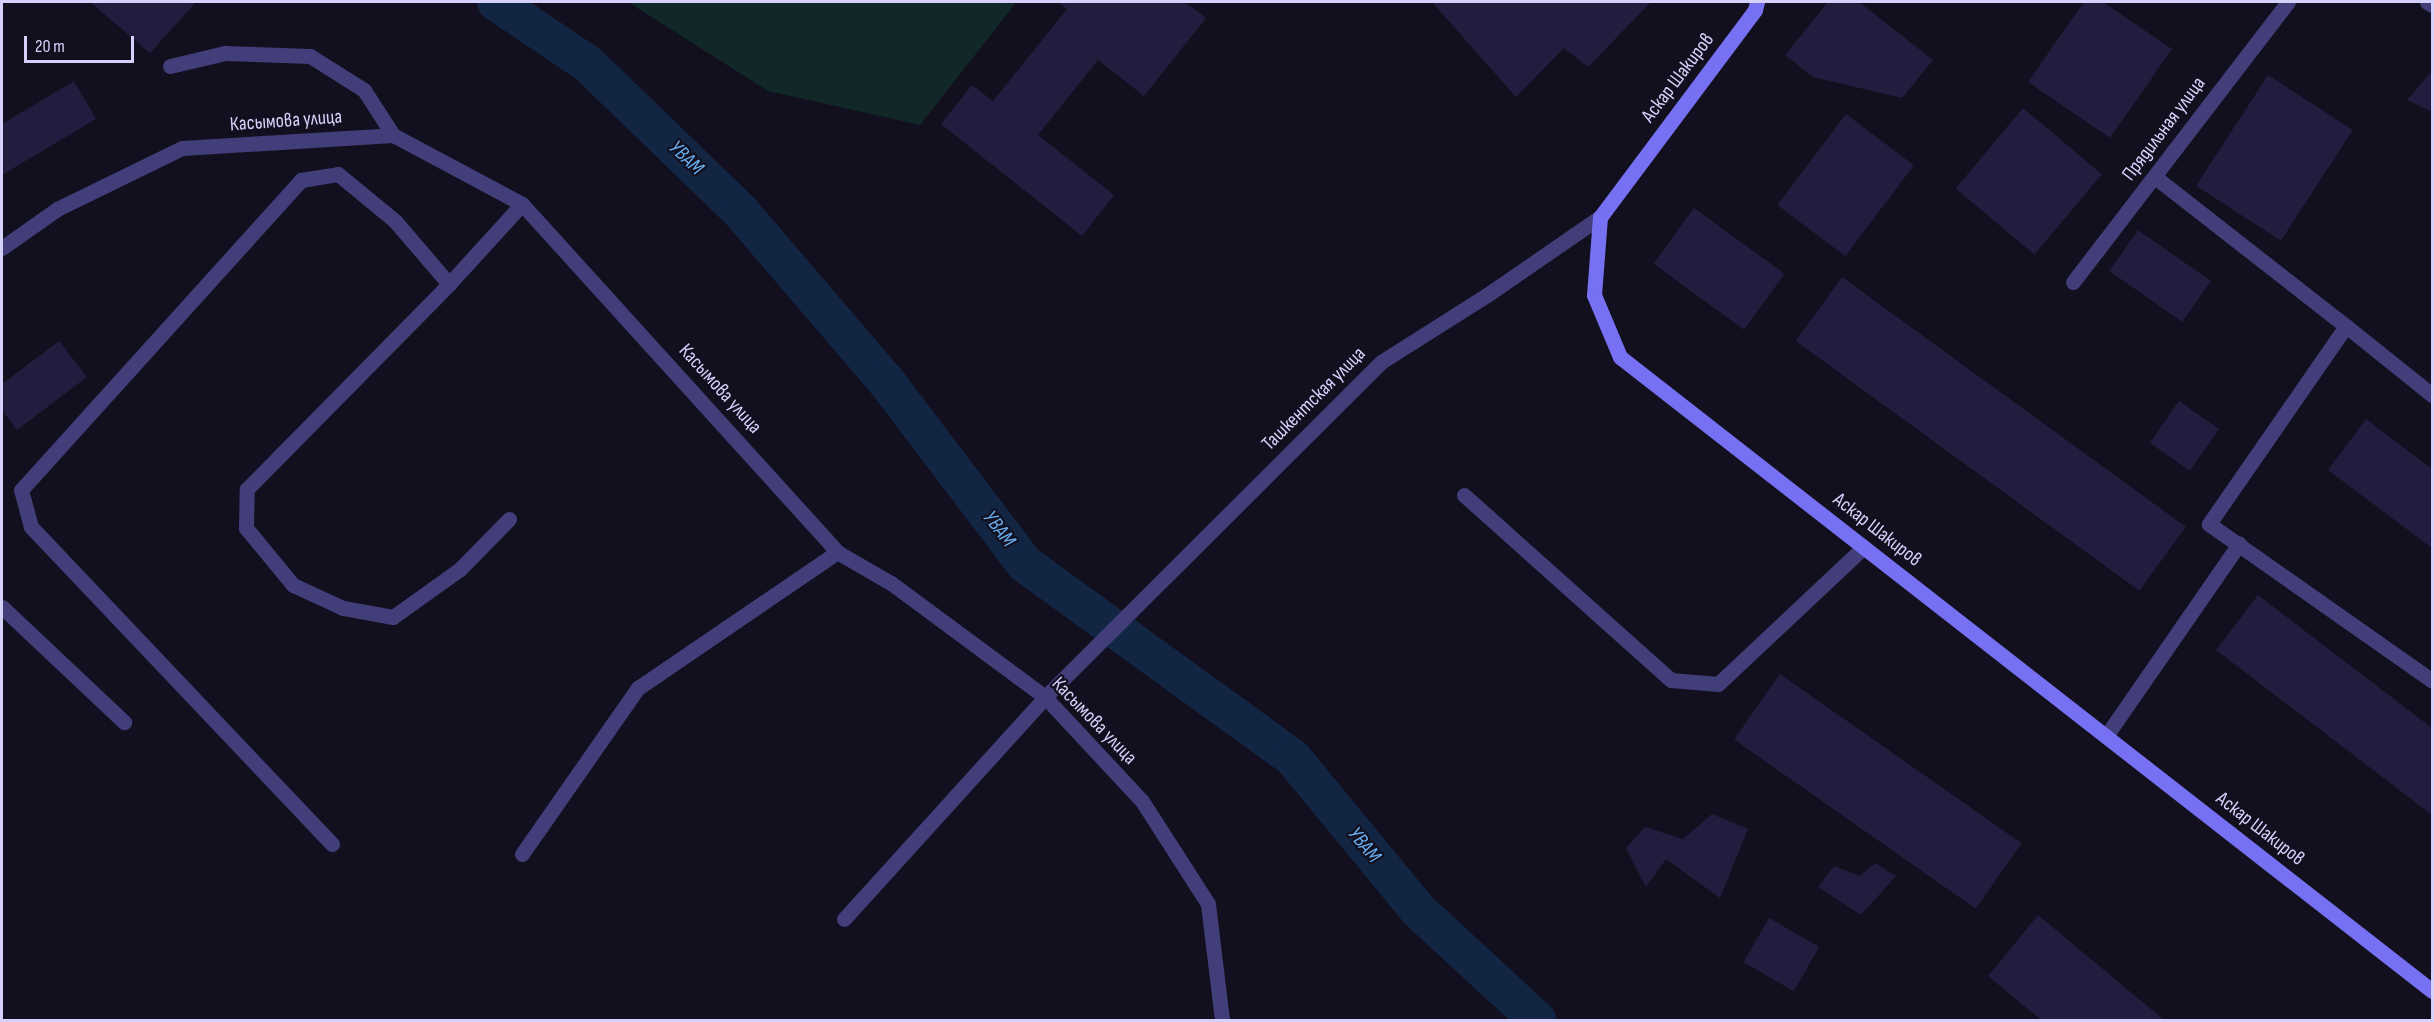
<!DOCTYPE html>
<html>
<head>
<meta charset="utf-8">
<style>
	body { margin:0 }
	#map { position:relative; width:2434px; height:1022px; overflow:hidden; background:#120f1f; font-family:"Sofia Sans Condensed",sans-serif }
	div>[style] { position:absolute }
	.green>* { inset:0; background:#122828 }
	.canal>* { height:38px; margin:-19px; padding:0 19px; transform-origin:19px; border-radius:19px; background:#122644 }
	.building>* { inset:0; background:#241c3e; transform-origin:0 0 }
	.lane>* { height:15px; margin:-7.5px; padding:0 7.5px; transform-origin:7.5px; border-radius:7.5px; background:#413e7a }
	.street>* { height:15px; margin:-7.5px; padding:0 7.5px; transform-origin:7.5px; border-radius:7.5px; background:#413e7a }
	.secondary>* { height:15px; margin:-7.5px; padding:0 7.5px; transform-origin:7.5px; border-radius:7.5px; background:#7671f2 }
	span { translate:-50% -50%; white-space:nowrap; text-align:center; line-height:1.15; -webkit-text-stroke:4.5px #120f1f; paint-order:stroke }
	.street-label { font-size:20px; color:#d6d1fb }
	.water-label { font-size:21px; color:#68b0f1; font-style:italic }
	.frame { position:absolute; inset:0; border:3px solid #d6d1fb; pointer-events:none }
	.scale { position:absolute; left:24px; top:36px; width:110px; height:27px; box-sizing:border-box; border:3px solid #d6d1fb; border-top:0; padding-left:8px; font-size:18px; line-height:21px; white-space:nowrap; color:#d6d1fb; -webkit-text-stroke:4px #120f1f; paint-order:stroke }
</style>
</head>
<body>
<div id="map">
	<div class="green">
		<i style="clip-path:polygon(628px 2px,1012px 2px,1015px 4px,920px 125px,768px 91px)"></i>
	</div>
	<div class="canal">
		<i style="left:496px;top:2px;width:111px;rotate:34deg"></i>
		<i style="left:588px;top:64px;width:213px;rotate:44deg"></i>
		<i style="left:741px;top:212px;width:223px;rotate:49.4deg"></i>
		<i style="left:886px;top:381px;width:230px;rotate:52.8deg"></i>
		<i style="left:1025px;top:564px;width:329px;rotate:35.9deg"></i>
		<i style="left:1292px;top:757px;width:198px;rotate:50.5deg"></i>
		<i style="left:1418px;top:910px;width:162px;rotate:42.7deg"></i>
	</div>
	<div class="building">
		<i style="clip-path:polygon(90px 2px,196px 2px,150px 53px)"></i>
		<i style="clip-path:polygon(1058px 2px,1185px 2px,1206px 18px,1144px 96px,1098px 60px,1038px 135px,1114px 195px,1082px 236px,941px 124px,972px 85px,993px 101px,1067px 9px)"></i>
		<i style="clip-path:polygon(1432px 2px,1651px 2px,1588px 67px,1564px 48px,1516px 97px)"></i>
		<i style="clip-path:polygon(1828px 2px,1859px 2px,1933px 60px,1902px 98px,1813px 77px,1785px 55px)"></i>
		<i style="clip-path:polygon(2084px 2px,2103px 2px,2172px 49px,2110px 138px,2028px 82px)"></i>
		<i style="clip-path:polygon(2432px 71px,2432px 112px,2407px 100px)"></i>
		<i style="left:2268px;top:75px;width:101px;height:132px;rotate:33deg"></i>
		<i style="clip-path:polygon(74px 81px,96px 119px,2px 175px,2px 124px)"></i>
		<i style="left:2023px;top:108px;width:103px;height:105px;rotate:40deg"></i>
		<i style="left:1846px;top:114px;width:85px;height:114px;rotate:37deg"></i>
		<i style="left:1694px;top:208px;width:112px;height:69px;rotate:36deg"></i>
		<i style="left:2138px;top:230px;width:89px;height:50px;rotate:35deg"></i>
		<i style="left:1842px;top:277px;width:425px;height:79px;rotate:36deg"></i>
		<i style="clip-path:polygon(59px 341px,87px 377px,17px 430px,2px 410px,2px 384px)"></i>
		<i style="left:2179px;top:401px;width:49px;height:51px;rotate:35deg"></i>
		<i style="clip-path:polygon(2366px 419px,2432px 469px,2432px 548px,2328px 470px)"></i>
		<i style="clip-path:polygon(2258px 595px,2432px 728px,2432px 815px,2216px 650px)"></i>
		<i style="left:1780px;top:674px;width:295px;height:80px;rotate:35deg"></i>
		<i style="clip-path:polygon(1712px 814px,1748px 829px,1720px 898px,1666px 859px,1646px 887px,1626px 848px,1645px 827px,1683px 839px)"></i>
		<i style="clip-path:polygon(1875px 863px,1896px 876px,1861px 915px,1818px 887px,1834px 866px,1860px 876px)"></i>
		<i style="clip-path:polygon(2038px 915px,2164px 1020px,2041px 1020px,1988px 976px)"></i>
		<i style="left:1769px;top:918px;width:58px;height:51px;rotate:30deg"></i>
	</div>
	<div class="lane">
		<i style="left:170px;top:66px;width:57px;rotate:-13.3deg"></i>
		<i style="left:225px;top:53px;width:85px;rotate:2deg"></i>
		<i style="left:310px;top:56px;width:64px;rotate:32.2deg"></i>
		<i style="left:364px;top:90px;width:54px;rotate:57.2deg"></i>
		<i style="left:2346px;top:326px;width:110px;rotate:38.7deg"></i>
		<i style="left:509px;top:519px;width:70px;rotate:134.4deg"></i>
		<i style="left:460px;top:569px;width:82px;rotate:144.4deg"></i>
		<i style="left:393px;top:617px;width:51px;rotate:-169.8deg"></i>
		<i style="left:343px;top:608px;width:55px;rotate:-155.3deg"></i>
		<i style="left:293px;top:585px;width:74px;rotate:-129.5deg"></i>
		<i style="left:246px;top:528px;width:39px;rotate:-89deg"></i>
		<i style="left:247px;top:489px;width:288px;rotate:-45.4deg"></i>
		<i style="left:449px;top:284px;width:108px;rotate:-47.6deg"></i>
		<i style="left:2px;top:607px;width:168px;rotate:43.3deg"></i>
		<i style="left:332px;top:844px;width:437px;rotate:-133.5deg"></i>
		<i style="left:31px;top:527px;width:38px;rotate:-105deg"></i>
		<i style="left:21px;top:490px;width:418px;rotate:-47.9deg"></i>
		<i style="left:301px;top:180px;width:37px;rotate:-9deg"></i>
		<i style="left:338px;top:174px;width:74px;rotate:39.5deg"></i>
		<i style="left:395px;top:221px;width:83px;rotate:49.4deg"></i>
	</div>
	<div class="street">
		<i style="left:2427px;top:2px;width:6px;rotate:31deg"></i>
		<i style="left:2155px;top:177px;width:242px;rotate:38deg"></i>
		<i style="left:2346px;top:326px;width:241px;rotate:124.7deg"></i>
		<i style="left:2209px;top:524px;width:273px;rotate:35.1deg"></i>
		<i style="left:2px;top:248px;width:67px;rotate:-35.3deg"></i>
		<i style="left:57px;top:209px;width:139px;rotate:-26deg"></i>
		<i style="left:182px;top:148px;width:211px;rotate:-3.5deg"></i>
		<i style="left:393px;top:135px;width:146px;rotate:28.1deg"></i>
		<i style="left:522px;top:204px;width:469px;rotate:47.8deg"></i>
		<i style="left:837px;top:552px;width:62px;rotate:29.9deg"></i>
		<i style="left:891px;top:583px;width:192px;rotate:36.5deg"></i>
		<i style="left:1045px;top:697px;width:142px;rotate:47deg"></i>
		<i style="left:1142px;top:801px;width:122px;rotate:57.3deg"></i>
		<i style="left:1208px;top:904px;width:117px;rotate:83.1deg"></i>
		<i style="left:2073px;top:282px;width:353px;rotate:-52.5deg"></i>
		<i style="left:1464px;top:495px;width:278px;rotate:41.8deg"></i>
		<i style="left:1671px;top:680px;width:47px;rotate:4.9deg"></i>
		<i style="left:1718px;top:684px;width:200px;rotate:-43.2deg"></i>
		<i style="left:2106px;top:736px;width:234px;rotate:-55.3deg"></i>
		<i style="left:522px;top:854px;width:203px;rotate:-55.1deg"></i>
		<i style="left:638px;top:688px;width:241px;rotate:-34.3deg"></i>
		<i style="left:844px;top:919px;width:299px;rotate:-47.8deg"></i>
		<i style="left:1045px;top:697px;width:474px;rotate:-44.9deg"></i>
		<i style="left:1381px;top:362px;width:125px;rotate:-32.3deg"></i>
		<i style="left:1487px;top:295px;width:137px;rotate:-34.6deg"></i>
	</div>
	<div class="secondary">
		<i style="left:1757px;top:2px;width:8px;rotate:104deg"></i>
		<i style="left:1755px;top:10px;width:259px;rotate:126.8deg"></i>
		<i style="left:1600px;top:217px;width:78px;rotate:94.4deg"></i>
		<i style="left:1594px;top:295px;width:67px;rotate:67.2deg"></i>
		<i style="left:1620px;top:357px;width:1030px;rotate:37.98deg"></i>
	</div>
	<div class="street-label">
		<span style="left:1678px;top:78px;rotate:-53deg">Аскар Шакиров</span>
		<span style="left:286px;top:121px;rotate:-4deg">Касымова улица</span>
		<span style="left:2164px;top:129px;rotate:-53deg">Прядильная улица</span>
		<span style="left:720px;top:389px;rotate:48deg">Касымова улица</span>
		<span style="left:1314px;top:399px;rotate:-45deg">Ташкентская улица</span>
		<span style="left:1877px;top:530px;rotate:38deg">Аскар Шакиров</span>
		<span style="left:1094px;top:721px;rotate:46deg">Касымова улица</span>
		<span style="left:2260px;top:829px;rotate:38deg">Аскар Шакиров</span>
	</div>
	<div class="water-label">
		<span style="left:686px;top:158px;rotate:44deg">УВАМ</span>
		<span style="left:999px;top:529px;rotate:53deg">УВАМ</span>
		<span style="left:1364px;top:845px;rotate:51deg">УВАМ</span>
	</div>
	<div class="frame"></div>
	<div class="scale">20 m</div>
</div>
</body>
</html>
